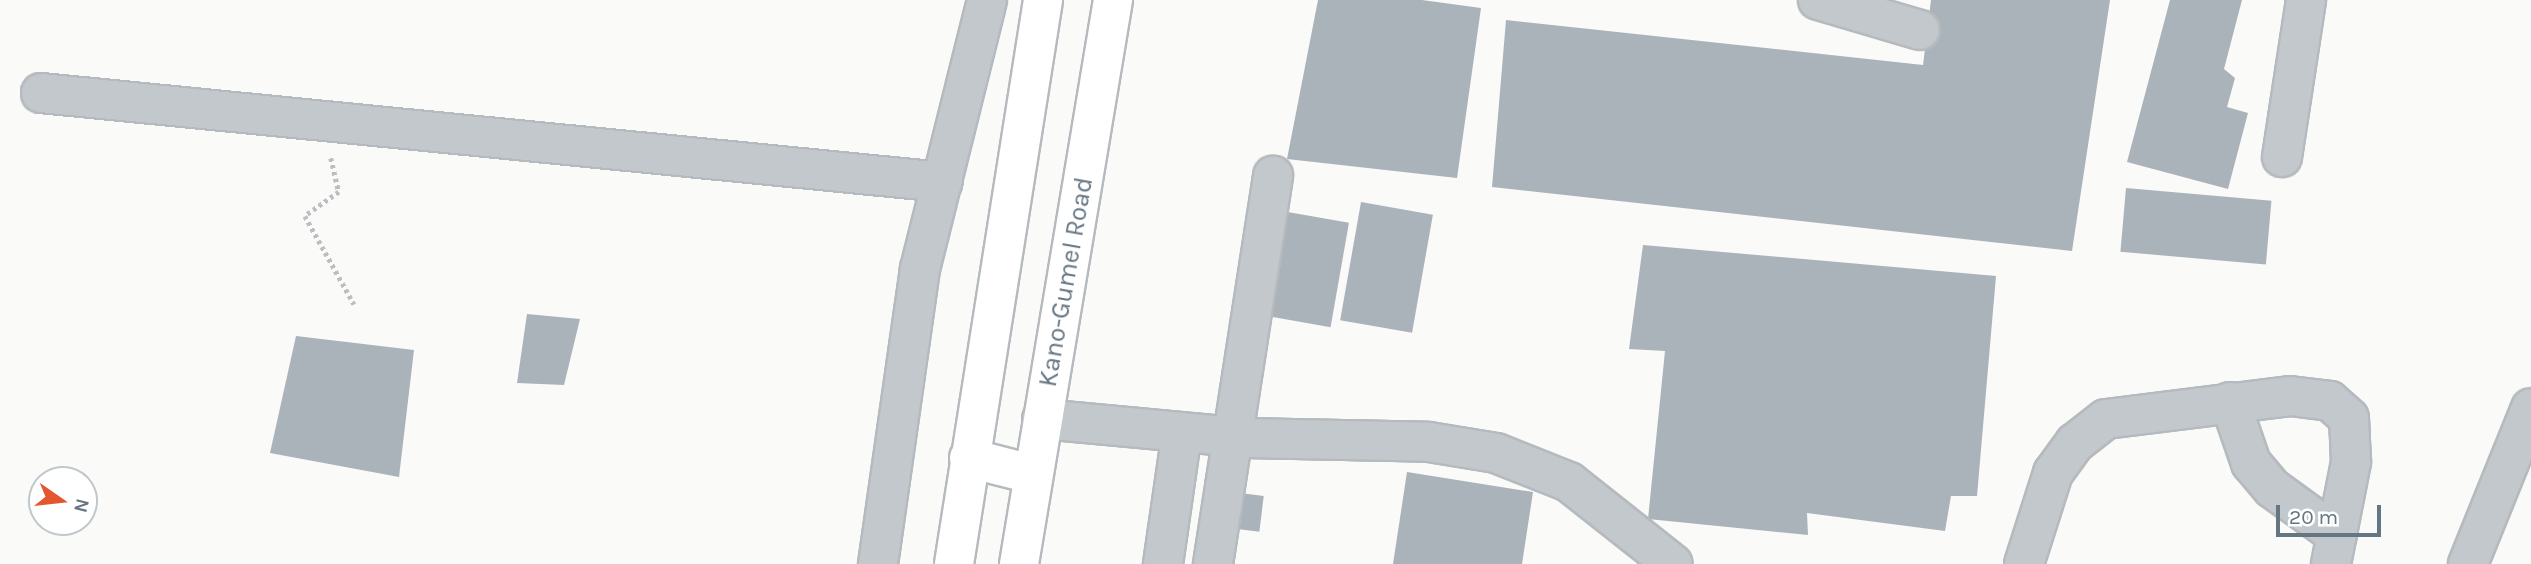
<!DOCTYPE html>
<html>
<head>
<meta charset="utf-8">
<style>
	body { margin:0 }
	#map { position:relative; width:2531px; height:564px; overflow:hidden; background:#fafaf8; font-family:Karla,sans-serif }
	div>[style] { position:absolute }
	.building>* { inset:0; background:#aab3b9; transform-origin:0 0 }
	.path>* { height:4.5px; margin-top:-2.25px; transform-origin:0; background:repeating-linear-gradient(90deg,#bbbfc2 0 3.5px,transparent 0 7px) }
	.roads { filter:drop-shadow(2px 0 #b5babe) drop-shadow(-2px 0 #b5babe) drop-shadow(0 2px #b5babe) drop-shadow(0 -2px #b5babe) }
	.minor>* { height:38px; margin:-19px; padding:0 19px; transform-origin:19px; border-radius:19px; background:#c3c8cc }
	.major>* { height:38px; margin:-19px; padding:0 19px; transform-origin:19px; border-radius:19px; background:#fff }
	span { translate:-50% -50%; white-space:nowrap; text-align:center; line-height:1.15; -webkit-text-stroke:7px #fff; paint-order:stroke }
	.street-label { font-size:26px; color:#657683 }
	.north { position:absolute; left:28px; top:466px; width:70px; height:70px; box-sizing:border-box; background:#fff; border:2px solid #c1c8cd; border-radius:50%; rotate:104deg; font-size:19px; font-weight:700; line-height:28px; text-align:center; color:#657683 }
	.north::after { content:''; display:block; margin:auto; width:24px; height:32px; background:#e4572e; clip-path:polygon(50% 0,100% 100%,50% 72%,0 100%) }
	.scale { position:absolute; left:2276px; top:505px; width:105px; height:32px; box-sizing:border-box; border:4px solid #657683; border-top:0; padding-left:9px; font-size:21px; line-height:24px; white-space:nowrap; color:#657683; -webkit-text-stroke:5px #fff; paint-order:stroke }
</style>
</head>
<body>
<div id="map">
	<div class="building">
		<i style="clip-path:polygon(1318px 0,1422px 0,1481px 8px,1457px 178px,1287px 159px)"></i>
		<i style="clip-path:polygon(1931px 0,2110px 0,2072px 251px,1492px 187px,1506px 20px,1923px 65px)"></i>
		<i style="clip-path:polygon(2170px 0,2242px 0,2224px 69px,2235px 78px,2227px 107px,2248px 113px,2228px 189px,2127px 162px)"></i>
		<i style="left:2126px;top:188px;width:146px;height:64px;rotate:5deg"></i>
		<i style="left:1361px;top:202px;width:73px;height:120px;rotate:10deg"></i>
		<i style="left:1282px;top:211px;width:68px;height:106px;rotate:10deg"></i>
		<i style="clip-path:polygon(1643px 245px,1996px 276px,1977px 496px,1951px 496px,1945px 531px,1807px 513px,1808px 535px,1648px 519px,1665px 351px,1629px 349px)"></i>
		<i style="clip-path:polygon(527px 314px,580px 319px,564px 385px,517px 383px)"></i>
		<i style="clip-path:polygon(296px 336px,414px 350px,399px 477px,270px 453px)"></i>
		<i style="clip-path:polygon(1407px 472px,1533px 492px,1522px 564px,1393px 564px)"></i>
		<i style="left:1232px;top:492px;width:32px;height:36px;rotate:7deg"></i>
	</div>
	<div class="path">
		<i style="left:331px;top:158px;width:35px;rotate:77deg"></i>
		<i style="left:339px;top:192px;width:42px;rotate:144.8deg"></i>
		<i style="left:305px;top:216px;width:101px;rotate:60.9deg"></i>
	</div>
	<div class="roads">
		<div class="minor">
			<i style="left:1818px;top:0;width:106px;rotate:16.4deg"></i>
			<i style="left:41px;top:93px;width:906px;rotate:5.64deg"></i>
			<i style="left:2282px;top:157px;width:159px;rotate:-81.3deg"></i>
			<i style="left:2230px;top:402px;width:65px;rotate:71deg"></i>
			<i style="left:2251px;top:463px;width:33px;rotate:50deg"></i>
			<i style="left:2272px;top:488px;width:80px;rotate:35.9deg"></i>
			<i style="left:1042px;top:419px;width:204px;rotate:5.3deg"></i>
			<i style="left:1245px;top:438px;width:184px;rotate:1.2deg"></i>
			<i style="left:1429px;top:442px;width:68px;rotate:9.3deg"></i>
			<i style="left:1496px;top:453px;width:79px;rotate:21.7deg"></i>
			<i style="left:1569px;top:482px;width:132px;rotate:38.3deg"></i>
			<i style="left:878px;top:564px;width:298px;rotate:-81.9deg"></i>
			<i style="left:920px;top:269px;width:277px;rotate:-76deg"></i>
			<i style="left:1163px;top:564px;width:133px;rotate:-81.8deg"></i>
			<i style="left:1213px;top:564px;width:393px;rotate:-81.2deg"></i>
			<i style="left:2024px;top:564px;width:96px;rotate:-72.3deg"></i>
			<i style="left:2053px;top:473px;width:37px;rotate:-54deg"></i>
			<i style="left:2075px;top:443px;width:39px;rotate:-38deg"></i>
			<i style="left:2106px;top:419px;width:185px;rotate:-7.1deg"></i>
			<i style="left:2290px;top:396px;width:40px;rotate:7.1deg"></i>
			<i style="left:2330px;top:401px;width:25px;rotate:42deg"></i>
			<i style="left:2349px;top:418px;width:44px;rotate:87.4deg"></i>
			<i style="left:2351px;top:462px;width:104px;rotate:101.1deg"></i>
			<i style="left:2468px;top:564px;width:168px;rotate:-68deg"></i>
		</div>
		<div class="major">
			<i style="left:969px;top:458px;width:65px;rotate:14.3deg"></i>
			<i style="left:954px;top:564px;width:571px;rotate:-81.03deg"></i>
			<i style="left:1019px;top:564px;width:572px;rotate:-80.54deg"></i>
		</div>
	</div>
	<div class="street-label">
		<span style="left:1066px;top:282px;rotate:-80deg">Kano-Gumel Road</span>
	</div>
	<div class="north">N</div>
	<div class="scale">20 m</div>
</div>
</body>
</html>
